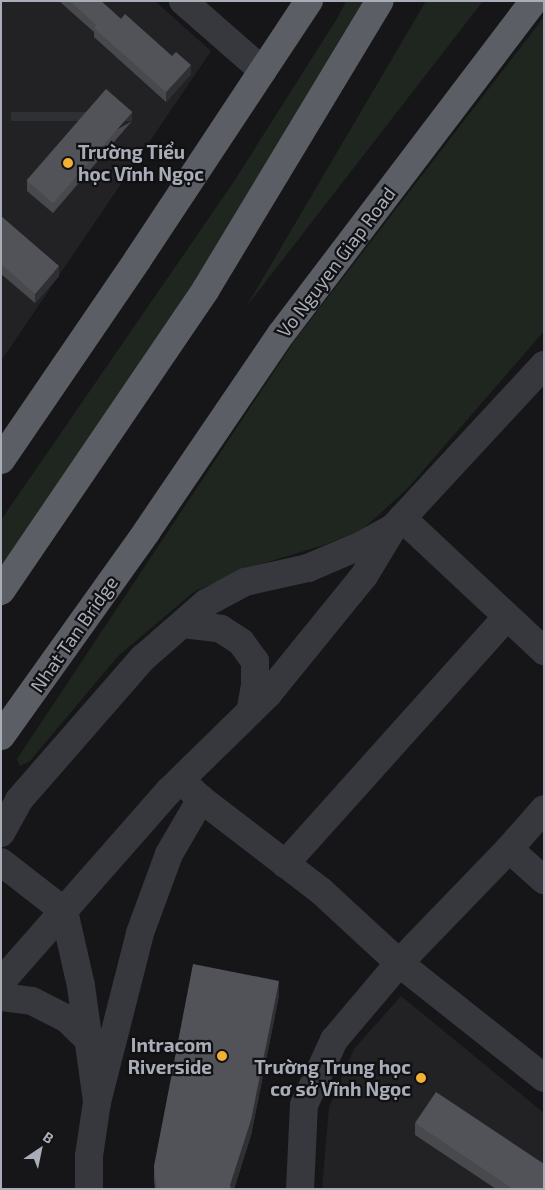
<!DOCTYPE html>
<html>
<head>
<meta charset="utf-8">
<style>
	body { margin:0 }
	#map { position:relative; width:545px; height:1190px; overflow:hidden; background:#161618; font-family:"Exo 2",sans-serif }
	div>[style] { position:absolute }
	.built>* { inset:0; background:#222225 }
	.green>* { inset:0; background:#1e261f }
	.minor>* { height:28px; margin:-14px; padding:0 14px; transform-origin:14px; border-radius:14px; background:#37383d }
	.tertiary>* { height:28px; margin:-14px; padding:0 14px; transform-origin:14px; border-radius:14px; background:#37383d }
	.trunk>* { height:28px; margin:-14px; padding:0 14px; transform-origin:14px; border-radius:14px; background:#5b5e65 }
	.wall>* { inset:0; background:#47494d }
	.shaded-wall>* { inset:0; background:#2f3033; transform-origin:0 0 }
	.building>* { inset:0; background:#525359; transform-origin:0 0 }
	.dots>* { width:14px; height:14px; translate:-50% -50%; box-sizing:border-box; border:2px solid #111113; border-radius:50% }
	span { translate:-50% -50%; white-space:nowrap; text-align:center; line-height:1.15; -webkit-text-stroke:4.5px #111113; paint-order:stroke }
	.poi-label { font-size:19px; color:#a8adb8; font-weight:700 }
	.left { translate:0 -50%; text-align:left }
	.right { translate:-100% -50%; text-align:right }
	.street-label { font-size:19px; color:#a8adb8 }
	.frame { position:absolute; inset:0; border:2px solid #a8adb8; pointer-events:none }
	.north { position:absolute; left:15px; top:1125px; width:50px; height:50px; -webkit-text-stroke:4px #111113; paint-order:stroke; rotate:34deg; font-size:14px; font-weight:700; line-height:20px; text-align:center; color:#a8adb8 }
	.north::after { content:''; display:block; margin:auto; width:18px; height:22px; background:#a8adb8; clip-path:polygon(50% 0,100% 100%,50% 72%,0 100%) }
</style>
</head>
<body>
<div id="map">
	<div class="built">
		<i style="clip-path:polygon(1px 1px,155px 1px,211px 51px,1px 361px)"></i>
		<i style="clip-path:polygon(401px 996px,544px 1113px,544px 1189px,322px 1189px,329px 1107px,354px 1049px)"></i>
	</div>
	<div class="green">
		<i style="clip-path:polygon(346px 1px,364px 1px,202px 269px,77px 482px,1px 566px,1px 520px,233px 183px,338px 17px)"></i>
		<i style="clip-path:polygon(426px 1px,483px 1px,246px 307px)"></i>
		<i style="clip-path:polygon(544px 17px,544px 331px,407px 489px,362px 530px,324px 545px,261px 564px,195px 591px,118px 656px,30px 761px,20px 766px,17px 759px,295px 340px)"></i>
	</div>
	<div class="minor">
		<i style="left:183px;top:1px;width:106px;rotate:41.2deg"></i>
		<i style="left:402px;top:518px;width:195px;rotate:43.1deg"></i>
		<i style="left:181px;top:780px;width:28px;rotate:44deg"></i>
		<i style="left:201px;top:799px;width:151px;rotate:37.5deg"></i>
		<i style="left:321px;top:891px;width:106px;rotate:42.7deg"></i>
		<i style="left:399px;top:963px;width:185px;rotate:38.4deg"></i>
		<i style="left:509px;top:849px;width:47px;rotate:41.5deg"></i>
		<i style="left:285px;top:864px;width:331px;rotate:-48.1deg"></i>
		<i style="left:89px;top:1189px;width:33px;rotate:-90deg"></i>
		<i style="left:89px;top:1156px;width:55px;rotate:-81.6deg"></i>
		<i style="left:97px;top:1102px;width:174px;rotate:-75.7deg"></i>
		<i style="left:140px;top:933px;width:84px;rotate:-69.8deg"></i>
		<i style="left:169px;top:854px;width:64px;rotate:-59.8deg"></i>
		<i style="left:300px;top:1189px;width:84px;rotate:-87.3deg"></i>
		<i style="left:304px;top:1105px;width:72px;rotate:-65.2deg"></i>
		<i style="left:334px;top:1040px;width:101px;rotate:-49.8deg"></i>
		<i style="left:399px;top:963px;width:158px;rotate:-46deg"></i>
		<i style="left:509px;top:849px;width:53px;rotate:-48.8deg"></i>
	</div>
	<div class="tertiary">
		<i style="left:183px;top:624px;width:38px;rotate:7deg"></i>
		<i style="left:221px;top:629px;width:24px;rotate:33deg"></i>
		<i style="left:241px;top:642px;width:24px;rotate:54deg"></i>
		<i style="left:255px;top:661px;width:24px;rotate:90deg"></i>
		<i style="left:255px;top:685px;width:27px;rotate:100deg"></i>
		<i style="left:1px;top:833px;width:38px;rotate:-61deg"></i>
		<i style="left:19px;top:800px;width:189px;rotate:-48.9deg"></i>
		<i style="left:143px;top:658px;width:84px;rotate:-41.1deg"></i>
		<i style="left:206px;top:603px;width:44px;rotate:-28.3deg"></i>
		<i style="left:245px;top:582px;width:65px;rotate:-12.5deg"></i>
		<i style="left:308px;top:568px;width:59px;rotate:-23.1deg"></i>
		<i style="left:362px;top:545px;width:35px;rotate:-29deg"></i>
		<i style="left:1px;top:862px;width:80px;rotate:37.9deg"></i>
		<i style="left:64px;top:911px;width:77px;rotate:77.2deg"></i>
		<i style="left:81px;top:986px;width:117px;rotate:82.1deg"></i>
		<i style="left:1px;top:982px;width:254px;rotate:-48.7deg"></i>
		<i style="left:169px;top:791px;width:139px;rotate:-44.4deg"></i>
		<i style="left:268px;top:694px;width:152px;rotate:-50.9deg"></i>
		<i style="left:364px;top:576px;width:56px;rotate:-58.9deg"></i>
		<i style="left:393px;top:528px;width:222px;rotate:-47.2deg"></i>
		<i style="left:1px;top:997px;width:31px;rotate:7deg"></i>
		<i style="left:32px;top:1001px;width:38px;rotate:27deg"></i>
		<i style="left:66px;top:1018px;width:33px;rotate:44deg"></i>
	</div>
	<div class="trunk">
		<i style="left:1px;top:460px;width:243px;rotate:-55.7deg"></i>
		<i style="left:138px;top:259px;width:310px;rotate:-56.5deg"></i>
		<i style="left:1px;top:591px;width:365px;rotate:-55.8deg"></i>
		<i style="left:206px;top:289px;width:336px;rotate:-58.9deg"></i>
		<i style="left:1px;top:736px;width:252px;rotate:-54.5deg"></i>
		<i style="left:147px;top:531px;width:238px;rotate:-55.8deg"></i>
		<i style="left:281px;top:334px;width:418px;rotate:-52.8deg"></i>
	</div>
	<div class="wall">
		<i style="clip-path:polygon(59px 1px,101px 1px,121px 19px,191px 74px,166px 102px,94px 37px,94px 32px)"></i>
		<i style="clip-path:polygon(132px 121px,53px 213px,27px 191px,27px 181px)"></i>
		<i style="clip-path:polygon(1px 216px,59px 276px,35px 303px,1px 274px)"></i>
		<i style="clip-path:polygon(279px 995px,251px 1135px,234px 1189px,155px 1189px,154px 1180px,154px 1166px)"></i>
		<i style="clip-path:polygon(415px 1123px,544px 1189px,496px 1189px,415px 1135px)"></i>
	</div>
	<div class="shaded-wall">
		<i style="clip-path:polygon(191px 65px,191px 74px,166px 102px,166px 92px)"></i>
		<i style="left:132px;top:112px;width:9px;height:121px;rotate:90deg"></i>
		<i style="clip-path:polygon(59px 266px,59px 276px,35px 303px,35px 294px)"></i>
		<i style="clip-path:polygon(279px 981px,279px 995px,251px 1135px,234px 1189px,230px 1189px,230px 1185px)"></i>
	</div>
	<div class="building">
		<i style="clip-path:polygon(70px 1px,101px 1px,121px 19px,125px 14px,172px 56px,176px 52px,191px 65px,166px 92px,94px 28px,96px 25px)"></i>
		<i style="left:106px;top:89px;width:35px;height:121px;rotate:41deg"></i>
		<i style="clip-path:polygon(1px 216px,59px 266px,35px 294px,1px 264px)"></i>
		<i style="clip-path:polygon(193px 964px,279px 981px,251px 1120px,230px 1185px,231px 1189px,157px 1189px,154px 1166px)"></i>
		<i style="clip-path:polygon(436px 1092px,544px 1164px,544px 1189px,513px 1189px,415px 1123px)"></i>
	</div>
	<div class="dots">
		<i style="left:68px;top:163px;background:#f2b134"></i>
		<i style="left:222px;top:1056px;background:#f2b134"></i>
		<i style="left:421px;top:1078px;background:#f2b134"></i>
	</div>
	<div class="poi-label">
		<span class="left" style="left:78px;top:163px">Trường Tiểu<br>học Vĩnh Ngọc</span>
		<span class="right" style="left:212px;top:1056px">Intracom<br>Riverside</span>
		<span class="right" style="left:411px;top:1078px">Trường Trung học<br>cơ sở Vĩnh Ngọc</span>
	</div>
	<div class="street-label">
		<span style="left:336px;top:262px;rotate:-53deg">Vo Nguyen Giap Road</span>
		<span style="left:74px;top:634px;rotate:-55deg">Nhat Tan Bridge</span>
	</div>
	<div class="frame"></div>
	<div class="north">B</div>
</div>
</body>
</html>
